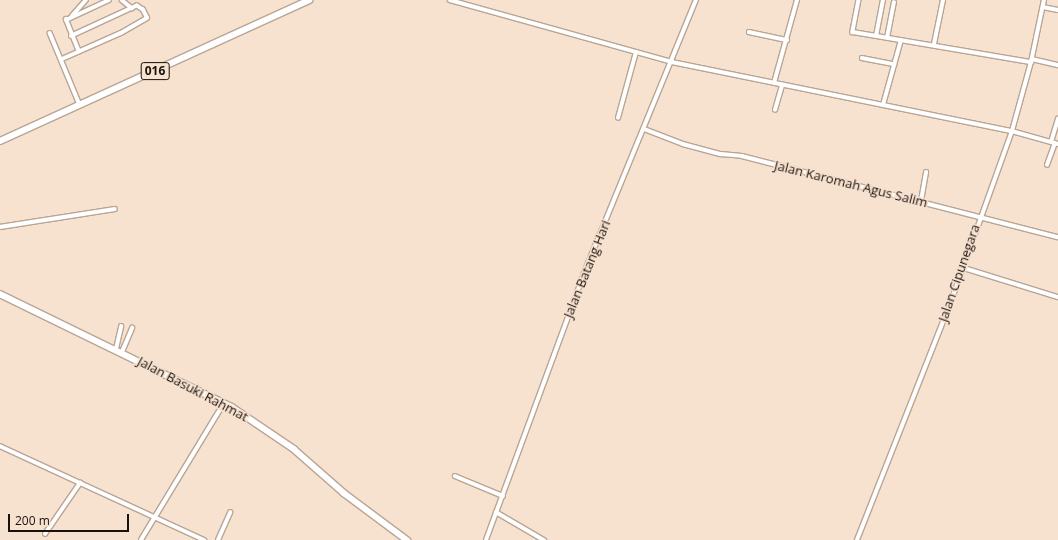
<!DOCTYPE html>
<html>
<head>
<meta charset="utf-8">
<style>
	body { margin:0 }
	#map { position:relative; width:1058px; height:540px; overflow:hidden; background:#f7e1cf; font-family:"Open Sans",sans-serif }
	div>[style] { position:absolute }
	.roads { filter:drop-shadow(1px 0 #b9a594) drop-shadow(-1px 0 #b9a594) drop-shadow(0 1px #b9a594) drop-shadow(0 -1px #b9a594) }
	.street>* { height:3.5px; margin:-1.75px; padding:0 1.75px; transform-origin:1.75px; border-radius:1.75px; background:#fff }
	.secondary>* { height:5.5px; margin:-2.75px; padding:0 2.75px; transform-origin:2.75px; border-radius:2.75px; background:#fff }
	.primary>* { height:6px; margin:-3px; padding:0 3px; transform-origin:3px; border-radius:3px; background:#fff }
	span { translate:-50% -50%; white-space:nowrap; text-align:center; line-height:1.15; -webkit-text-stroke:3.5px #f7e1cf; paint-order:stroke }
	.shield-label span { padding:1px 3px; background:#f7e1cf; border:1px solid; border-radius:3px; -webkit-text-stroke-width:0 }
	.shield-label { font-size:12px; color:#19120c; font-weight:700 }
	.street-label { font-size:13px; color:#19120c }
	.scale { position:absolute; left:8px; top:514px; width:121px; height:18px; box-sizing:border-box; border:2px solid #19120c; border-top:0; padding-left:5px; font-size:12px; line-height:14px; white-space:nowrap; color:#19120c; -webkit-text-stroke:3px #f7e1cf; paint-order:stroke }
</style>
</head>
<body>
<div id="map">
	<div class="roads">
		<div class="street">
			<i style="left:122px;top:0;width:13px;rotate:39deg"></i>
			<i style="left:450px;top:0;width:230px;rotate:15.6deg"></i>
			<i style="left:672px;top:62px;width:347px;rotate:11.5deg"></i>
			<i style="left:1012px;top:131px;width:48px;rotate:15.8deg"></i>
			<i style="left:859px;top:0;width:33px;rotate:101deg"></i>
			<i style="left:853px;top:32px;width:181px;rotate:9.6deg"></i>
			<i style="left:1043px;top:7px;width:15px;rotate:11deg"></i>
			<i style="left:72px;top:16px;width:21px;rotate:-49deg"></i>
			<i style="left:749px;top:32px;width:39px;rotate:12deg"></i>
			<i style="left:50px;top:33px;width:78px;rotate:67.4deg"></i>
			<i style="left:876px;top:36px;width:37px;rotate:-79deg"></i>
			<i style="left:887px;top:38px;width:36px;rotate:-79deg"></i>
			<i style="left:934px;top:44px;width:45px;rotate:-78.4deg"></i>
			<i style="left:79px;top:52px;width:35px;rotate:-112deg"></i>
			<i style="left:66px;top:20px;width:47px;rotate:-24.9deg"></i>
			<i style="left:862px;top:58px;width:33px;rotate:11deg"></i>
			<i style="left:62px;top:59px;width:64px;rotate:-23.8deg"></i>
			<i style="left:121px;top:33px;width:30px;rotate:-30deg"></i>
			<i style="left:147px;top:18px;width:9px;rotate:-117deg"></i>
			<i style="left:143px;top:10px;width:7px;rotate:-146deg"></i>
			<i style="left:137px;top:6px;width:72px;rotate:155.2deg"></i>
			<i style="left:1032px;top:59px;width:27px;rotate:13deg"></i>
			<i style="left:774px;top:83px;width:86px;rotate:-74.5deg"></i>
			<i style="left:883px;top:105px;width:67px;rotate:-74.5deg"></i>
			<i style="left:775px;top:110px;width:26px;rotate:-74deg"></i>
			<i style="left:618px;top:118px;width:68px;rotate:-74.7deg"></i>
			<i style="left:644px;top:129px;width:42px;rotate:21deg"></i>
			<i style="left:683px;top:144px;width:39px;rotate:15deg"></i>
			<i style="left:721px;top:154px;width:21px;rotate:5deg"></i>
			<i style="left:742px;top:156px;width:326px;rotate:14.4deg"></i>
			<i style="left:1051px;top:142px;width:24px;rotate:-73deg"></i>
			<i style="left:1047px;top:165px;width:23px;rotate:-70deg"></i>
			<i style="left:921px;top:201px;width:29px;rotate:-80deg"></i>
			<i style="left:0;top:227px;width:116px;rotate:-8.9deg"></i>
			<i style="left:961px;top:267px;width:102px;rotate:17.2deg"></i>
			<i style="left:116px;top:349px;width:23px;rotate:-77deg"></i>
			<i style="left:122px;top:352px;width:26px;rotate:-67deg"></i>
			<i style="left:0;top:446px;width:225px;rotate:24.7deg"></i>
			<i style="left:455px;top:476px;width:52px;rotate:22.6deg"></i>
			<i style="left:496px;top:512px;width:56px;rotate:30.3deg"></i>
			<i style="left:45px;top:534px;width:62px;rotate:-55.5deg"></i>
			<i style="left:141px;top:540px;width:160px;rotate:-58.8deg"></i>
			<i style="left:218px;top:540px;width:30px;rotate:-66deg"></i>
			<i style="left:486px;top:540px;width:284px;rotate:-69.8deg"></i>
			<i style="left:584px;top:273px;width:295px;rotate:-67.7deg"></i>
			<i style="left:857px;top:540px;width:251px;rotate:-68.5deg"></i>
			<i style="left:949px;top:307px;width:187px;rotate:-70.3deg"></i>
			<i style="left:1012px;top:131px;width:72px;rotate:-74.6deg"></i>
			<i style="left:1031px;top:62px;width:63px;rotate:-78.2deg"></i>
		</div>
		<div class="secondary">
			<i style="left:0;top:294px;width:258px;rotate:26deg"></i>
			<i style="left:232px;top:407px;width:75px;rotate:34.1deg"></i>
			<i style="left:294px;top:449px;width:67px;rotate:41.3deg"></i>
			<i style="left:344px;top:493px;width:79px;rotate:36.7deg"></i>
		</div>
		<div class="primary">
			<i style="left:0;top:141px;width:340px;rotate:-24.5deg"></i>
		</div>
	</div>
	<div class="shield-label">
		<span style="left:155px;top:71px">016</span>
	</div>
	<div class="street-label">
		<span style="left:851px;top:184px;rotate:14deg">Jalan Karomah Agus Salim</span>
		<span style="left:587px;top:269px;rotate:-68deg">Jalan Batang Hari</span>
		<span style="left:959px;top:273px;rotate:-71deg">Jalan Cipunegara</span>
		<span style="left:193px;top:389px;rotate:28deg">Jalan Basuki Rahmat</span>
	</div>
	<div class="scale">200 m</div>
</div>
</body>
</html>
